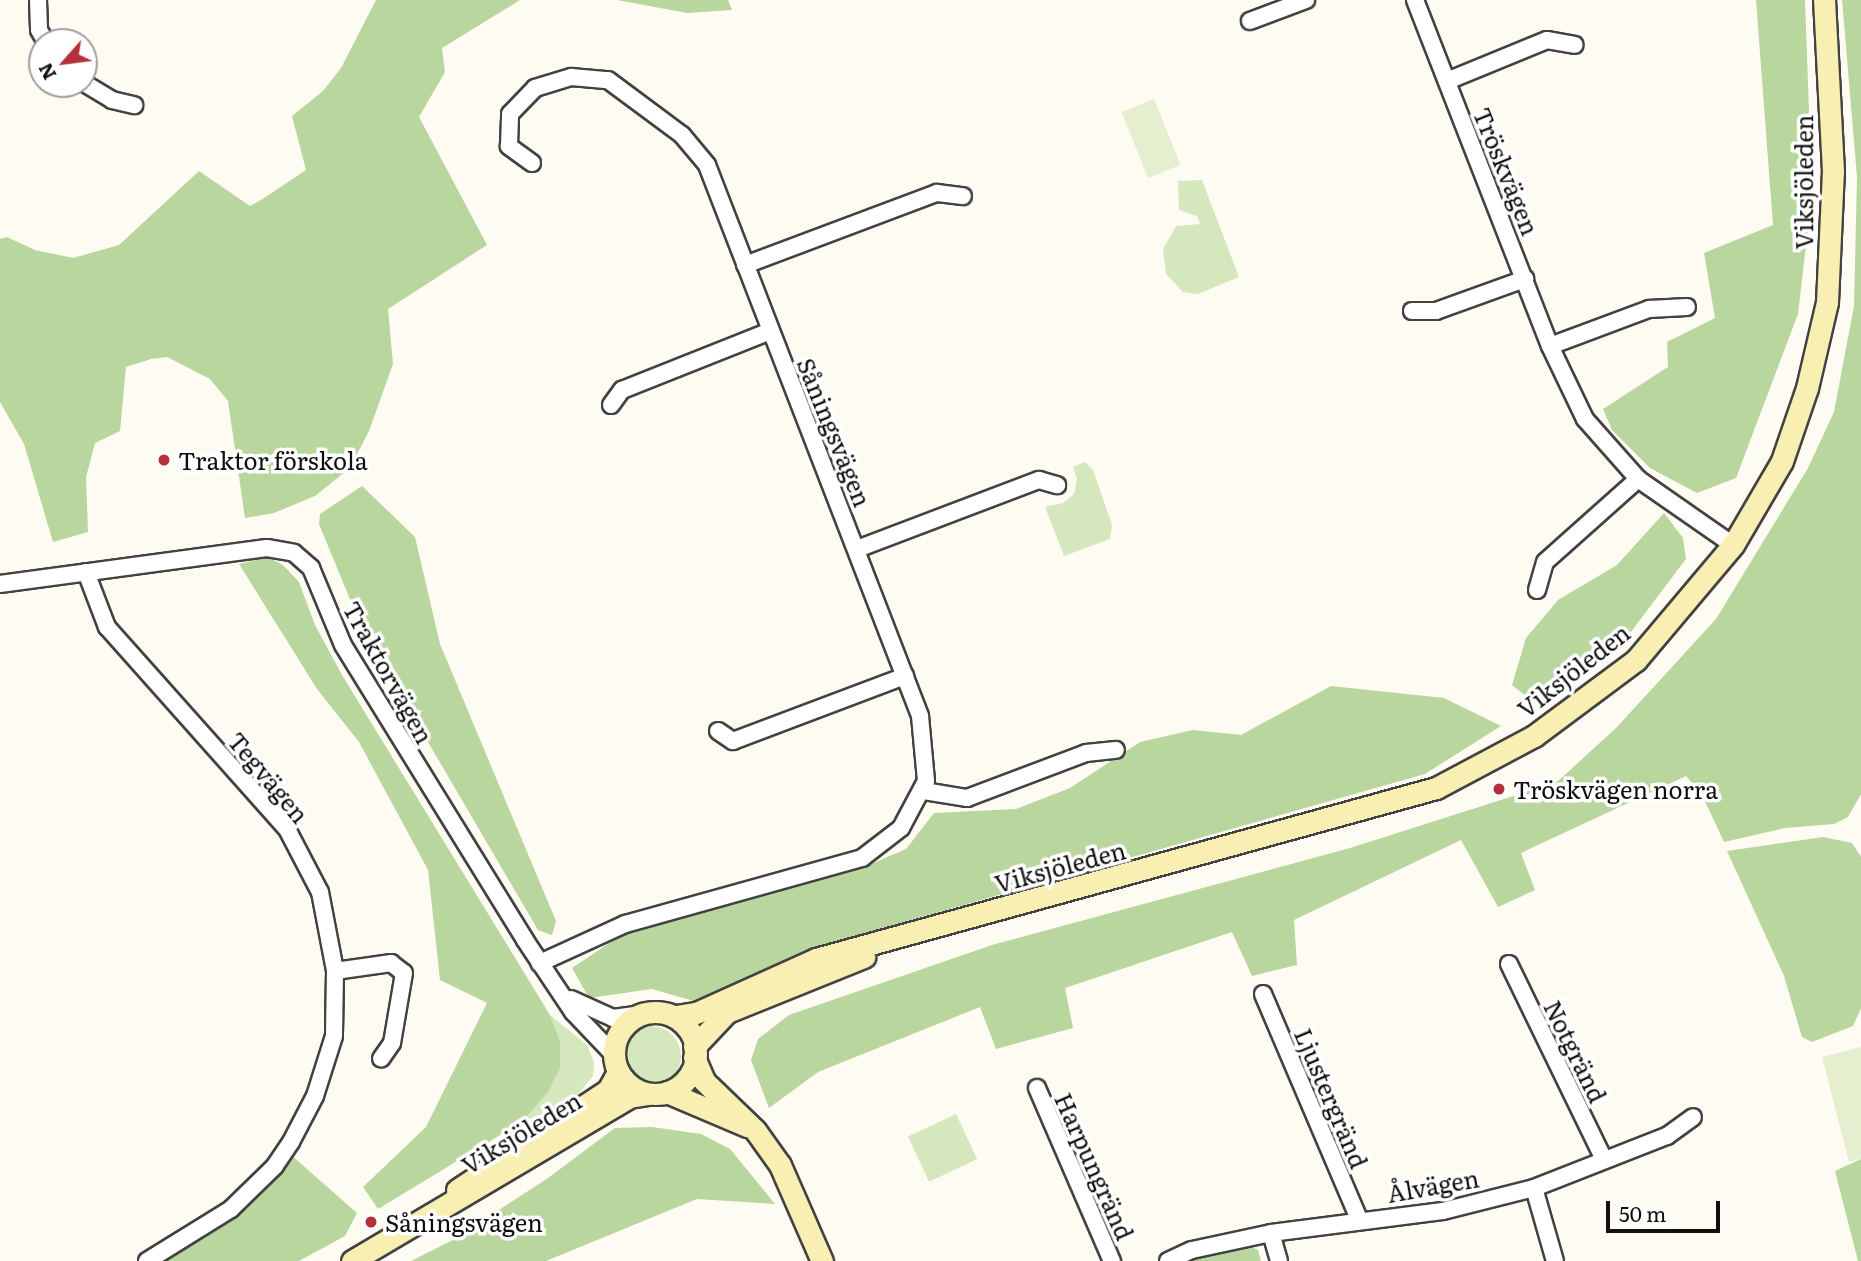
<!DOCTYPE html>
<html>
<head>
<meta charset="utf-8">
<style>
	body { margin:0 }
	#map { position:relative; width:1861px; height:1261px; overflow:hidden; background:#fefbf2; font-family:Literata,serif }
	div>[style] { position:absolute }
	.green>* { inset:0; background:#d4e7bd; transform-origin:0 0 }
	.round { border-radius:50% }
	.forest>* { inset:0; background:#b9d69e }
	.pitch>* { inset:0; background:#e5efcf; transform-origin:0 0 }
	.roads { filter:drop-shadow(2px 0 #424242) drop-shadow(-2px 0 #424242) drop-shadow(0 2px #424242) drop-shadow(0 -2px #424242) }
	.street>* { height:16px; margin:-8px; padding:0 8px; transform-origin:8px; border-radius:8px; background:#fff }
	.secondary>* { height:21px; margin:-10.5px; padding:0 10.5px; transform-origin:10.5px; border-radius:10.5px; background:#f9efb2 }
	.secondary>.ring { margin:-10.5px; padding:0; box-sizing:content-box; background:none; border:21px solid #f9efb2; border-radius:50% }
	.dots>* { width:19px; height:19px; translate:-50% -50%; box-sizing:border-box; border:4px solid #fff; border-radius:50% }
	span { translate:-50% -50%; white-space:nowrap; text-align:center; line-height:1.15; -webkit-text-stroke:7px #fff; paint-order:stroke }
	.street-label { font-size:24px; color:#0f0f0f }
	.poi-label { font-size:24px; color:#0f0f0f }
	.left { translate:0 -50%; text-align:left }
	.north { position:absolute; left:28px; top:28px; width:70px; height:70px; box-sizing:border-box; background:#fff; border:2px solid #9f9f9f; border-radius:50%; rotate:242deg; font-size:19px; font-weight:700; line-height:28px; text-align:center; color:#0f0f0f }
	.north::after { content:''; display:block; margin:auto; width:24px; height:32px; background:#b6303b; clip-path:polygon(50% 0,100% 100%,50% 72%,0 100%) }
	.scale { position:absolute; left:1606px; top:1201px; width:114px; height:32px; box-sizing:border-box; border:4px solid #0f0f0f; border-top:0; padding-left:9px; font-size:21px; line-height:24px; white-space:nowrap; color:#0f0f0f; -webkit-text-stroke:5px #fff; paint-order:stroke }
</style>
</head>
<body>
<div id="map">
	<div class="green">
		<i style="clip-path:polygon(1202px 180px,1239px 277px,1198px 294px,1183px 292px,1166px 274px,1163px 249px,1176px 226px,1200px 224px,1197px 216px,1179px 210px,1178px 181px)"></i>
		<i style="clip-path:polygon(1085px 462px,1093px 470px,1112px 525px,1110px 539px,1064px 556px,1045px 507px,1063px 503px,1074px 494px,1077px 479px,1073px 467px)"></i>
		<i style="clip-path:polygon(550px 1015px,587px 1045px,594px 1062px,593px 1076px,578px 1094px,553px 1111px,523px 1121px,548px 1092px,559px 1042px)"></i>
		<i class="round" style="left:621px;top:1026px;width:60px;height:60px"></i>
		<i style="left:956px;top:1114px;width:50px;height:53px;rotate:65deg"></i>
	</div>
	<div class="forest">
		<i style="clip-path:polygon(376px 0,520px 0,442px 48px,445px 72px,419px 117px,487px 245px,388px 309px,393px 364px,369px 431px,350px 468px,315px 496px,274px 513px,245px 518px,228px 401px,210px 379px,167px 357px,151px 359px,126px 367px,120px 431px,95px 443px,86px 477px,88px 532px,53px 542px,24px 444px,0 402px,0 239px,7px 237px,35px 250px,73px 258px,119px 245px,199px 171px,250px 206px,264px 198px,306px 170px,292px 116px,323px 91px,341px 68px)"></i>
		<i style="clip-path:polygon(617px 0,728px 0,732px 10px,687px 13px)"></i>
		<i style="clip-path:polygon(1756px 0,1805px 0,1812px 194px,1798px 314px,1736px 478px,1697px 493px,1650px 468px,1612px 430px,1603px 409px,1668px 367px,1667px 342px,1715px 318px,1704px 253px,1773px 225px)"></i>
		<i style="clip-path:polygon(1842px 0,1861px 0,1861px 794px,1848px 817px,1834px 824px,1785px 828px,1724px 842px,1701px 793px,1686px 776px,1521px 853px,1535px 890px,1498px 907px,1461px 840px,1294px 920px,1297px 965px,1252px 976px,1232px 932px,1065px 988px,1073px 1028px,996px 1049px,980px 1007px,818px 1072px,769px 1108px,751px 1060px,758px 1039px,789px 1015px,992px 945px,1350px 848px,1557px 782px,1616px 728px,1716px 619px,1808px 468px,1834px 412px,1854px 306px,1857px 177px)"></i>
		<i style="clip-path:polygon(362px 486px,415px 537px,440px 644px,556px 921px,552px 935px,538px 930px,363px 631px,319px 524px,320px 514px)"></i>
		<i style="clip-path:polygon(1664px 513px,1683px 538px,1686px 559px,1624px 641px,1538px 706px,1512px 685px,1526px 638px,1558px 600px,1617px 565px)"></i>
		<i style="clip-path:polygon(268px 557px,283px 565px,299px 582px,315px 625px,342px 675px,550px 1015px,560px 1042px,560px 1068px,548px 1092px,523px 1121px,378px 1209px,363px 1187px,426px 1127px,487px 1003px,440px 980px,428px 870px,359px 742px,317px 689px,239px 564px)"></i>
		<i style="clip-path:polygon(1331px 686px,1444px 698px,1501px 726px,1425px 774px,833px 942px,697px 1002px,652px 989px,589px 998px,572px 968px,623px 934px,864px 867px,906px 849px,934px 813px,1016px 809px,1070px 788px,1140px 742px,1193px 730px,1241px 735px)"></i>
		<i style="clip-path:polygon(1823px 837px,1852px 843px,1861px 857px,1861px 1008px,1853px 1026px,1812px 1042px,1802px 1037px,1784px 976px,1727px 851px)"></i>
		<i style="clip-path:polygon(652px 1127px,701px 1134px,730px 1149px,775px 1204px,697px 1199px,546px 1261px,411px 1261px,453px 1240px,548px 1178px,615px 1128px)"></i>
		<i style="clip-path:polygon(291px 1155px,357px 1213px,345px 1236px,299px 1261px,158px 1261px,243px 1211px)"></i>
		<i style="clip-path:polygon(1861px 1159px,1861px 1261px,1858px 1261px,1835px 1171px)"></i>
		<i style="clip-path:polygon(1244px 1243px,1258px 1250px,1261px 1261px,1185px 1261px)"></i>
	</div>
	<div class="pitch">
		<i style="left:1154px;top:99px;width:71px;height:35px;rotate:68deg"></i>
		<i style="clip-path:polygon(1861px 1047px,1861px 1159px,1849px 1162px,1822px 1057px)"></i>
	</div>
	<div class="roads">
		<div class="street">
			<i style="left:38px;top:0;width:30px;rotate:88deg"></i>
			<i style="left:39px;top:30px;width:14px;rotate:60deg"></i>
			<i style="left:1415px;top:0;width:371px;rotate:68.7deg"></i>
			<i style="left:1550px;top:346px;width:81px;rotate:64.4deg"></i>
			<i style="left:1585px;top:419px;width:80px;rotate:48.5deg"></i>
			<i style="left:1638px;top:479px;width:116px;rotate:34.8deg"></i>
			<i style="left:1250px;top:21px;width:60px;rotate:-20.6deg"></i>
			<i style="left:1447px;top:81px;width:108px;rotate:-22.3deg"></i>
			<i style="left:1547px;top:40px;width:28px;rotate:10deg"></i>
			<i style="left:84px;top:83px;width:33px;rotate:31deg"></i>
			<i style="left:112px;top:100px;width:23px;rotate:13deg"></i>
			<i style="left:532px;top:163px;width:29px;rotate:-144deg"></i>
			<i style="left:509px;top:146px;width:32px;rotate:-88deg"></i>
			<i style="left:510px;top:114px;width:36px;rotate:-46deg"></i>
			<i style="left:535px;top:88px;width:38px;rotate:-17deg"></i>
			<i style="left:571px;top:77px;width:37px;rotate:5deg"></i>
			<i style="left:608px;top:80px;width:92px;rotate:36.6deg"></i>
			<i style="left:682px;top:135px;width:39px;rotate:50deg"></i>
			<i style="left:707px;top:165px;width:591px;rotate:68.86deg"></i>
			<i style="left:920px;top:716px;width:65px;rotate:84.7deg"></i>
			<i style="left:926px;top:781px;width:53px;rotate:118deg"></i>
			<i style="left:901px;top:828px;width:49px;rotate:142.4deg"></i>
			<i style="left:862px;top:858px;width:246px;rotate:164.4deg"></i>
			<i style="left:625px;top:924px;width:94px;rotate:155.4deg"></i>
			<i style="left:745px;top:265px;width:205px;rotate:-20.6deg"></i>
			<i style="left:937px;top:193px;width:26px;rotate:7deg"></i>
			<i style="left:1412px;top:311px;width:24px"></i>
			<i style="left:1436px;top:311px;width:95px;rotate:-19.8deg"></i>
			<i style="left:1550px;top:346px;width:106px;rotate:-20.5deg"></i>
			<i style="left:1649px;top:309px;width:38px;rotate:-3deg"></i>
			<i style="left:611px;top:405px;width:19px;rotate:-54deg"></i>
			<i style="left:622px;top:390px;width:159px;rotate:-21.7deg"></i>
			<i style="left:857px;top:549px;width:195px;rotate:-20.8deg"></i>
			<i style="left:1039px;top:480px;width:19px;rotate:16deg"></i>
			<i style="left:86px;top:572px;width:59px;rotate:69.1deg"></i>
			<i style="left:107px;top:627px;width:271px;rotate:48.3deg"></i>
			<i style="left:287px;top:829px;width:71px;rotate:62.4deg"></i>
			<i style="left:320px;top:892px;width:80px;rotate:79.2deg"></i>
			<i style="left:335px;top:971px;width:65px;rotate:90.9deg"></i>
			<i style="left:334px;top:1036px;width:63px;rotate:107.6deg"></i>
			<i style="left:315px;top:1096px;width:52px;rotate:117.6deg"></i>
			<i style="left:291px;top:1142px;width:29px;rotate:124deg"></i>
			<i style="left:275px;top:1166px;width:62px;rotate:135.7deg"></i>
			<i style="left:231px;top:1209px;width:99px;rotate:148.2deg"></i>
			<i style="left:0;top:584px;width:269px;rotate:-7.7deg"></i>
			<i style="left:267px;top:548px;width:27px;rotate:10deg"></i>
			<i style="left:294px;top:553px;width:23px;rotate:41deg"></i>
			<i style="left:311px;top:568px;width:83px;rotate:67.4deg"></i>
			<i style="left:343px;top:645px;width:347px;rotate:58.3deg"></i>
			<i style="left:525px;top:940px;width:87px;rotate:56.3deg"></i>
			<i style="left:573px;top:1012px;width:61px;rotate:46.3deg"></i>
			<i style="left:1537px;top:590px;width:29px;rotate:-74deg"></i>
			<i style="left:1545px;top:562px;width:125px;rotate:-41.7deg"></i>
			<i style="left:718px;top:731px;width:18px;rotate:34deg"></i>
			<i style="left:733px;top:741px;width:184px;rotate:-20.7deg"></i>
			<i style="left:924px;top:791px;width:44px;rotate:9.2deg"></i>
			<i style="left:967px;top:798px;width:127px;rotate:-20.7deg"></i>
			<i style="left:1086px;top:753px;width:30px;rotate:-6deg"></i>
			<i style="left:1509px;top:964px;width:216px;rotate:64.1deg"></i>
			<i style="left:335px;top:971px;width:57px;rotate:-8.1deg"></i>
			<i style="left:391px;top:963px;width:16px;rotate:38deg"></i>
			<i style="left:404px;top:973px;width:71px;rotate:99.7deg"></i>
			<i style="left:392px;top:1043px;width:19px;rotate:125deg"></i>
			<i style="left:1263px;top:994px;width:245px;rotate:66.9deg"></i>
			<i style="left:571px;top:999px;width:46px;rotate:24.3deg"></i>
			<i style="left:613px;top:1018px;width:28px;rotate:-8deg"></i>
			<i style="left:1037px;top:1088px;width:189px;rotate:66.6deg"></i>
			<i style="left:1534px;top:1188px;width:76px;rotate:74deg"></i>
			<i style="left:1271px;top:1233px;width:29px;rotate:74deg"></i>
			<i style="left:1168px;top:1261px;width:26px;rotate:-25deg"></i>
			<i style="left:1192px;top:1250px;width:81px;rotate:-12.1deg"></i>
			<i style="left:1271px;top:1233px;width:173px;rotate:-7.3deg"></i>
			<i style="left:1443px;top:1211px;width:94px;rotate:-14.2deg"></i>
			<i style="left:1534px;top:1188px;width:143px;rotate:-21.4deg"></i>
			<i style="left:1667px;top:1136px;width:32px;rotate:-36deg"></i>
		</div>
		<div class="secondary">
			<i class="ring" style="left:614px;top:1012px;width:61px;height:61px"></i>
			<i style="left:676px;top:1016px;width:20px;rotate:-9deg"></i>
			<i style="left:696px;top:1013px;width:132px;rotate:-24.2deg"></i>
			<i style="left:816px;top:959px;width:643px;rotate:-15.42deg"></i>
			<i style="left:1436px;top:788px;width:111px;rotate:-28deg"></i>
			<i style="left:1534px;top:736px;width:127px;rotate:-36.7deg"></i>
			<i style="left:1636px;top:660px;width:150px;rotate:-49.9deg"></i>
			<i style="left:1733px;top:545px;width:97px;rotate:-59.7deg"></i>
			<i style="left:1782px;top:461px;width:77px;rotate:-71.1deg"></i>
			<i style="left:1807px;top:388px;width:88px;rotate:-76.9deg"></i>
			<i style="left:1827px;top:302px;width:131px;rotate:-87.4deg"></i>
			<i style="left:1833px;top:171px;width:171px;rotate:-93deg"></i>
			<i style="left:694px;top:1047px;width:48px;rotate:-46.7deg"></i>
			<i style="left:727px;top:1012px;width:148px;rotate:-21.9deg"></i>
			<i style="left:694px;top:1057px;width:26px;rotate:67deg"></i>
			<i style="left:704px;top:1081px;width:71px;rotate:43.9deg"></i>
			<i style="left:755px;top:1130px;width:43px;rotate:54.5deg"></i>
			<i style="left:780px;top:1165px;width:105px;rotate:66.4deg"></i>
			<i style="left:667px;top:1092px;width:87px;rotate:23deg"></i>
			<i style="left:457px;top:1190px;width:181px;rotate:-33.5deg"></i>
			<i style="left:608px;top:1090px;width:21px;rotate:-61deg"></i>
			<i style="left:352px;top:1261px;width:322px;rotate:-30.6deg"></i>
			<i style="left:629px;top:1097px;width:18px;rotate:-9deg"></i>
		</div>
	</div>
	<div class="dots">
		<i style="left:164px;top:460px;background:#b6303b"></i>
		<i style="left:1499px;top:789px;background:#b6303b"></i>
		<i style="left:371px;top:1222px;background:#b6303b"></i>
	</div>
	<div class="street-label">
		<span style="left:1507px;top:171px;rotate:68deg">Tröskvägen</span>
		<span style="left:1803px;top:182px;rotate:-90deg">Viksjöleden</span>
		<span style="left:835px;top:432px;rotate:68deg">Såningsvägen</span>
		<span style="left:1573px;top:670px;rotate:-38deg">Viksjöleden</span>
		<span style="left:389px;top:672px;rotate:61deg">Traktorvägen</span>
		<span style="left:269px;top:777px;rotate:50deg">Tegvägen</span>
		<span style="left:1060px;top:866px;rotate:-15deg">Viksjöleden</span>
		<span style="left:1576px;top:1051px;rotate:64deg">Notgränd</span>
		<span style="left:1332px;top:1098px;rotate:67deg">Ljustergränd</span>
		<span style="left:521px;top:1132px;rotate:-31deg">Viksjöleden</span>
		<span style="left:1095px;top:1166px;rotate:66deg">Harpungränd</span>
		<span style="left:1433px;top:1185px;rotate:-10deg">Ålvägen</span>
	</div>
	<div class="poi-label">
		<span class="left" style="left:178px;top:460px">Traktor förskola</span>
		<span class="left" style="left:1513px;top:789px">Tröskvägen norra</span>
		<span class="left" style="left:385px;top:1222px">Såningsvägen</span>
	</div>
	<div class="north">N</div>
	<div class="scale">50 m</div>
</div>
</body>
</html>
